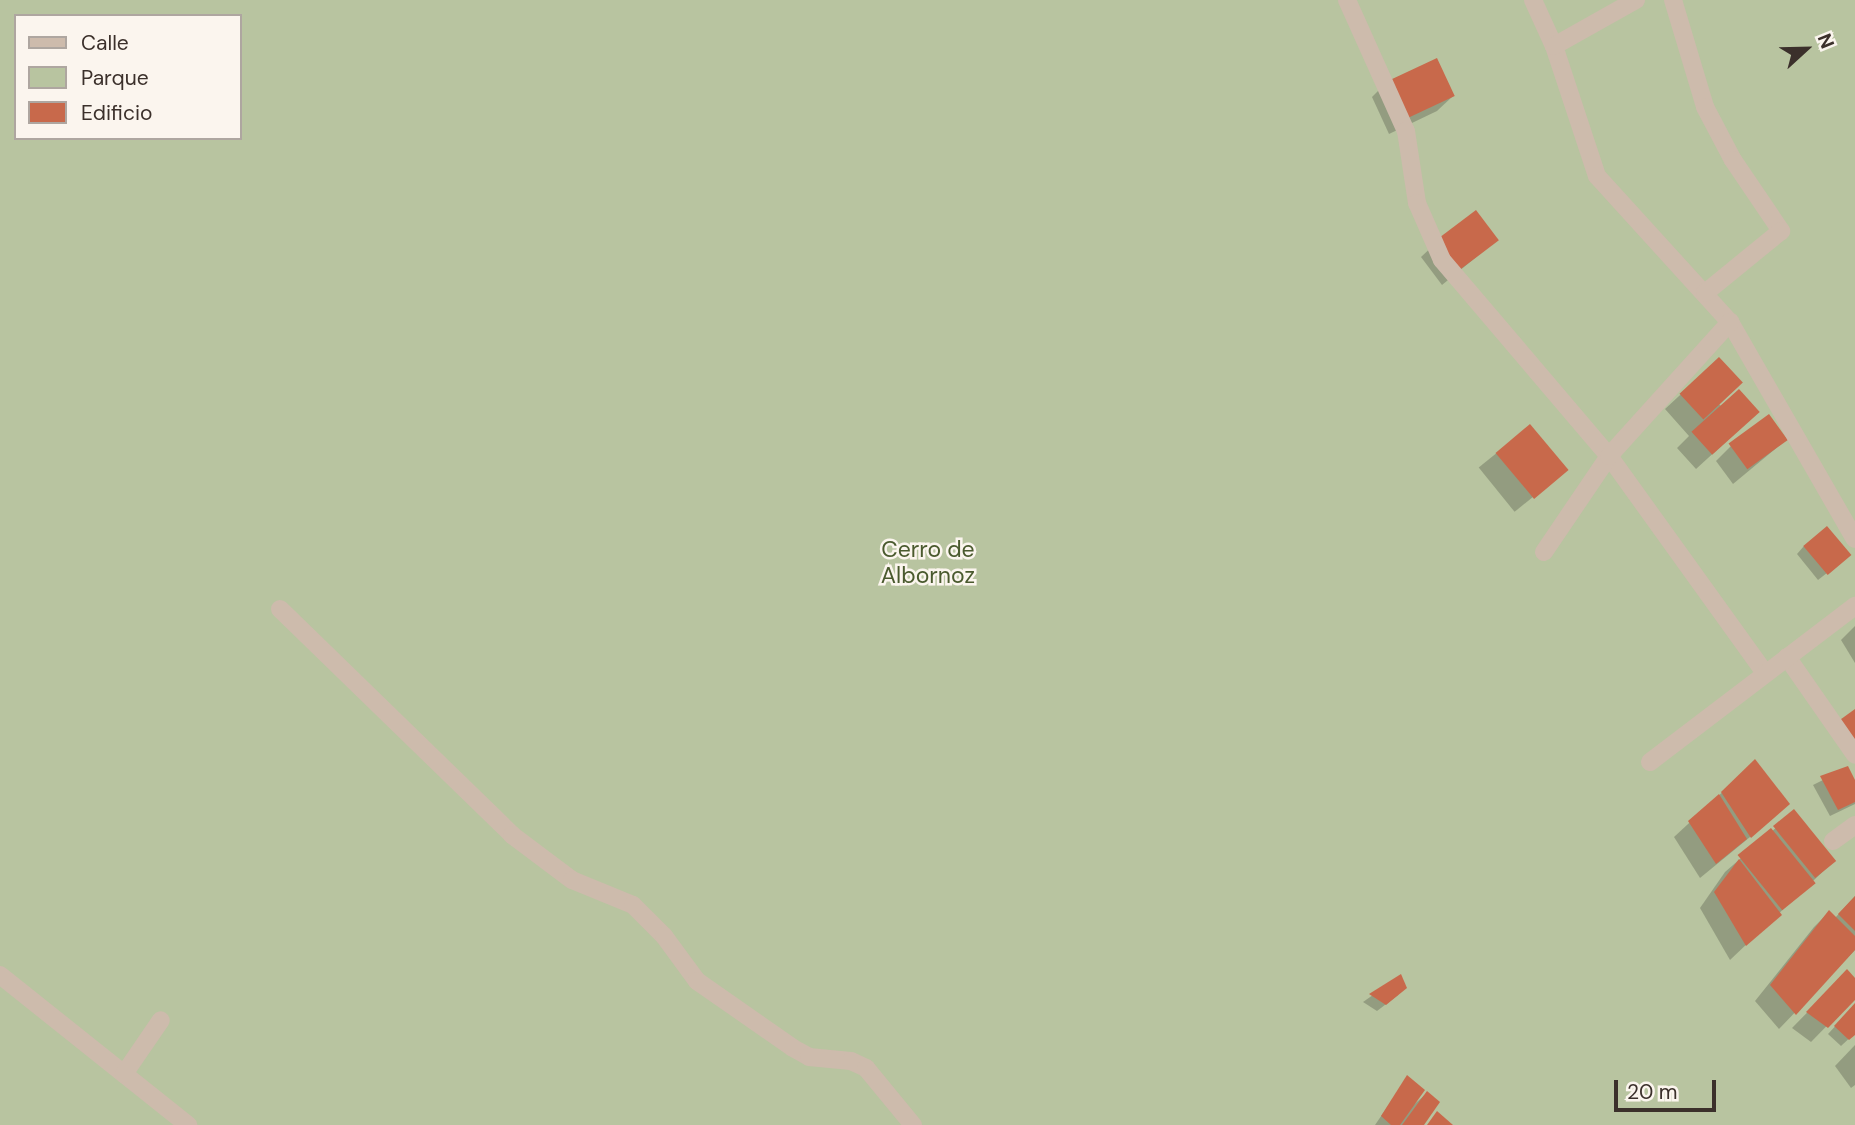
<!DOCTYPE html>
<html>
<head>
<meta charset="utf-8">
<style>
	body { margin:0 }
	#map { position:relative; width:1855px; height:1125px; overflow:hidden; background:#f4ebe1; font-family:"DM Sans",sans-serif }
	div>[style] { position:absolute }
	.green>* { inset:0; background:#b8c4a0 }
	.shadow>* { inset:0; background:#0003; transform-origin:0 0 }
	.building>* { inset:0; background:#c8694b; transform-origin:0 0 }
	.street>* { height:18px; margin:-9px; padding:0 9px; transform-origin:9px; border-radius:9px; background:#cdbbac }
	span { translate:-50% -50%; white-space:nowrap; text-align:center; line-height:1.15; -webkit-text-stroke:5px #fbf5ee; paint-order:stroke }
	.park-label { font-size:23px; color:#4a5a2e }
	.legend { position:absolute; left:14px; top:14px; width:228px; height:126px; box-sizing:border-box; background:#fbf5ee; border:2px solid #aea6a0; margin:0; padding:9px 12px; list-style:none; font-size:21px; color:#3b302b }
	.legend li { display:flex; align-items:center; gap:14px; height:35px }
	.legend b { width:35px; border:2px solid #aea6a0 }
	.north { position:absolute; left:1771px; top:14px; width:70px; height:70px; -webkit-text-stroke:5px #fbf5ee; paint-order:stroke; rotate:68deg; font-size:19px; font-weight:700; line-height:28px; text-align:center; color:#3b302b }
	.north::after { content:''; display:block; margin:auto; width:24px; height:32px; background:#3b302b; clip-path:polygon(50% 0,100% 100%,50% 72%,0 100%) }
	.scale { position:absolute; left:1614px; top:1080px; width:102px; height:32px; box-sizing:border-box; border:4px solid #3b302b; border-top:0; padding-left:9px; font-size:21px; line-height:24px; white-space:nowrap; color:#3b302b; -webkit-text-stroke:5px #fbf5ee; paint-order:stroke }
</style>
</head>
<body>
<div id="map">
	<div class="green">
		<i style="clip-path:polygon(evenodd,0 0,1855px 0,1855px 1125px,0 1125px,0 0,16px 16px,240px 16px,240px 138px,16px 138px,16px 16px)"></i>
	</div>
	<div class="shadow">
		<i style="clip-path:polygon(1387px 82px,1453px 96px,1437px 111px,1389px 134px,1372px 97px)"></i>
		<i style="clip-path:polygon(1497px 240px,1442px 285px,1421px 257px,1437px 242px)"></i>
		<i style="clip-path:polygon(1719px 359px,1719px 404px,1742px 427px,1696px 469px,1677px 448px,1689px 436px,1665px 409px)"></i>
		<i style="left:1530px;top:426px;width:57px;height:66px;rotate:51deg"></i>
		<i style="clip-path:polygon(1786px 440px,1733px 484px,1716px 461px,1731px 446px)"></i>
		<i style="clip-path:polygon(1804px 546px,1841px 562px,1818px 580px,1797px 554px)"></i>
		<i style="clip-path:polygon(1855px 626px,1855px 663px,1841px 640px)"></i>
		<i style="clip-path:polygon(1755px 762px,1772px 819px,1700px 878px,1674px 837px)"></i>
		<i style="clip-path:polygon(1847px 768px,1855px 784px,1855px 804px,1830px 816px,1813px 785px)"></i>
		<i style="clip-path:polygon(1794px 812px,1834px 861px,1730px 960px,1700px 908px,1725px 872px)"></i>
		<i style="clip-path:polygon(1855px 896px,1855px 950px,1779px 1029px,1755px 1001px,1814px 927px,1829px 912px,1835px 918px)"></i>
		<i style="clip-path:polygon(1847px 972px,1855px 980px,1855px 997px,1811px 1042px,1792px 1028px)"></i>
		<i style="clip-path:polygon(1400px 976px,1398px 995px,1377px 1011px,1363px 1002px)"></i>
		<i style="clip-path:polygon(1855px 1005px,1855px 1033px,1841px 1046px,1828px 1034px)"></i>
		<i style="clip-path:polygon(1855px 1045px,1855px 1085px,1851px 1088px,1835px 1066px)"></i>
		<i style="clip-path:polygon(1407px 1078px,1409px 1109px,1427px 1093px,1422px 1125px,1375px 1125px)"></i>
	</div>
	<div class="building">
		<i style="left:1437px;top:58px;width:42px;height:56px;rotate:65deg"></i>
		<i style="left:1476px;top:210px;width:38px;height:51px;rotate:53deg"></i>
		<i style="left:1719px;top:357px;width:35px;height:54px;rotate:47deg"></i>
		<i style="left:1739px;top:389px;width:31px;height:64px;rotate:48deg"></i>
		<i style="left:1769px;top:414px;width:32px;height:50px;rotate:54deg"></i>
		<i style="left:1530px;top:424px;width:60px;height:45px;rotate:50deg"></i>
		<i style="left:1827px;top:526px;width:38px;height:31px;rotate:50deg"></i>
		<i style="clip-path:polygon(1855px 709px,1855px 742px,1837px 722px)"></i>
		<i style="clip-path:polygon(1755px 759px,1790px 804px,1751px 838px,1721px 792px)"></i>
		<i style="clip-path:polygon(1848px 766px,1855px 780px,1855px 802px,1838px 810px,1820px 776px)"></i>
		<i style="clip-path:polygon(1719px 794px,1747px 839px,1716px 864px,1688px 821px)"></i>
		<i style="left:1794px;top:809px;width:67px;height:27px;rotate:51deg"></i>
		<i style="left:1771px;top:828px;width:71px;height:43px;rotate:51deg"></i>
		<i style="clip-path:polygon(1739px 859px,1782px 915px,1746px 946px,1714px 892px)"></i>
		<i style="clip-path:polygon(1855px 896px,1855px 931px,1838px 914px)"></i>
		<i style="clip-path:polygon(1829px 910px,1855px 936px,1855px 950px,1796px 1015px,1770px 985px)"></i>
		<i style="clip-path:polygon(1847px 969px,1855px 978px,1855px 1000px,1828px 1028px,1806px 1012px)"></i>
		<i style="clip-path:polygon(1401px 974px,1407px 988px,1386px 1005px,1369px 994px)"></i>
		<i style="clip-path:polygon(1855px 1003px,1855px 1035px,1849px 1040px,1834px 1026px)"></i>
		<i style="clip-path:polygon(1407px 1075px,1425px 1090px,1400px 1125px,1391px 1125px,1381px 1116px)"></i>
		<i style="clip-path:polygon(1427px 1091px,1440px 1102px,1424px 1125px,1402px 1125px)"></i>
		<i style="clip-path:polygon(1437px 1111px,1453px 1125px,1427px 1125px)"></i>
	</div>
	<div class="street">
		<i style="left:1347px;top:0;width:144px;rotate:65.8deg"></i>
		<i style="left:1406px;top:131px;width:73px;rotate:81.3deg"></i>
		<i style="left:1417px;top:203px;width:62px;rotate:66.3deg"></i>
		<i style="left:1442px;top:260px;width:257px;rotate:49.6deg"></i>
		<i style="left:1609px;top:456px;width:267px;rotate:54.3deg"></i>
		<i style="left:1533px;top:0;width:51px;rotate:65.5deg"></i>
		<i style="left:1554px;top:46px;width:137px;rotate:71.7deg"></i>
		<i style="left:1597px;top:176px;width:197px;rotate:47.7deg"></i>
		<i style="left:1730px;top:322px;width:250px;rotate:60.1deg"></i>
		<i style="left:1673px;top:0;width:112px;rotate:73.3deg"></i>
		<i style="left:1705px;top:107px;width:60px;rotate:62.2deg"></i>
		<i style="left:1733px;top:160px;width:86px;rotate:55.9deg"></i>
		<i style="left:1781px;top:231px;width:98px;rotate:140.8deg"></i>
		<i style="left:1554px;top:46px;width:94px;rotate:-29.3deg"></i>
		<i style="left:1544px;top:552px;width:116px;rotate:-55.9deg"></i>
		<i style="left:1609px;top:456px;width:181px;rotate:-47.9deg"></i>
		<i style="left:280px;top:609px;width:324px;rotate:44.2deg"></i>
		<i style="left:512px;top:835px;width:75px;rotate:36.9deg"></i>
		<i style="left:572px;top:880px;width:66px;rotate:22.3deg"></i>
		<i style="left:633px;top:905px;width:44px;rotate:45deg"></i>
		<i style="left:664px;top:936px;width:56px;rotate:53.7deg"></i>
		<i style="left:697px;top:981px;width:117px;rotate:34.9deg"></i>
		<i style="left:793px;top:1048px;width:18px;rotate:29deg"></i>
		<i style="left:809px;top:1057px;width:42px;rotate:5.4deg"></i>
		<i style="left:851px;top:1061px;width:17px;rotate:25deg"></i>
		<i style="left:866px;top:1068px;width:74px;rotate:50.5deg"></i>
		<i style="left:1787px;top:657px;width:119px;rotate:55.2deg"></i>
		<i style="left:1650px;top:762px;width:258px;rotate:-37.3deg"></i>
		<i style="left:1833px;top:841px;width:27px;rotate:-36deg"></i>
		<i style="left:0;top:975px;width:241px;rotate:38.6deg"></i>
		<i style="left:124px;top:1074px;width:65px;rotate:-55.6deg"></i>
	</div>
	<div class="park-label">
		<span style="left:928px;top:562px">Cerro de<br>Albornoz</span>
	</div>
	<ul class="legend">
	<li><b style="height:9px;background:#cdbbac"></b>Calle</li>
	<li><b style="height:19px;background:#b8c4a0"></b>Parque</li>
	<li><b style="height:19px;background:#c8694b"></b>Edificio</li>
	</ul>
	<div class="north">N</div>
	<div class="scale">20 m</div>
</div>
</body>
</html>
